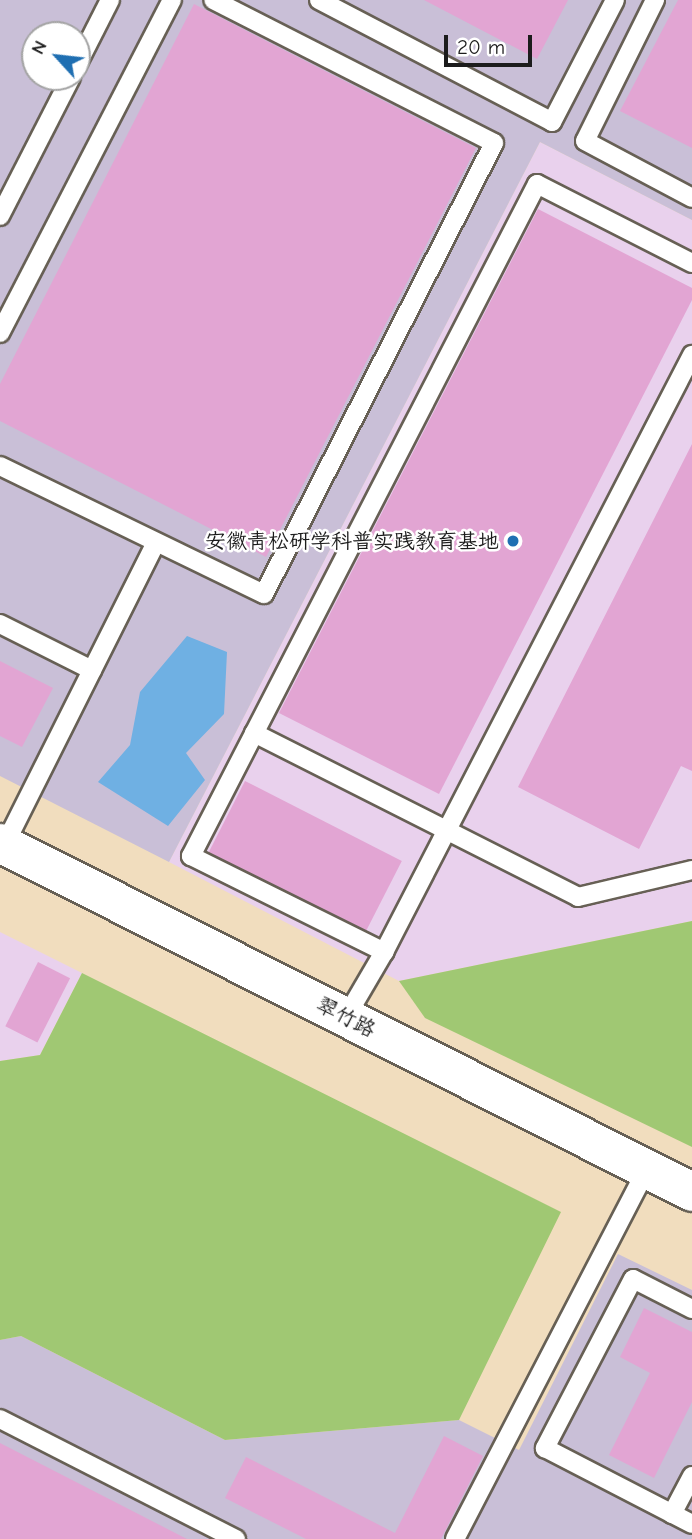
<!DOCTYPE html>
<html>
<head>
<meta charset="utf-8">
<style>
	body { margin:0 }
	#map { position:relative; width:692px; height:1539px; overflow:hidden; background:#f1ddbe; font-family:"Comic Neue","LXGW WenKai TC",sans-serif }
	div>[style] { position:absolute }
	.built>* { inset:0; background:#e9d1ed }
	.industrial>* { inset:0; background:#c9bfd7 }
	.green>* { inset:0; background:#a0c873 }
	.water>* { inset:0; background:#6fb0e3 }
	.building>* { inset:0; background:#e2a5d3; transform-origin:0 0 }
	.roads { filter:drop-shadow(2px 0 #676055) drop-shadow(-2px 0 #676055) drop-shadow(0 2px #676055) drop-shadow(0 -2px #676055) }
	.lane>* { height:18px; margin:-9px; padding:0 9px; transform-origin:9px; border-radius:9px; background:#fff }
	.secondary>* { height:38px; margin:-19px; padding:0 19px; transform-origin:19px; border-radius:19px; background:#fff }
	.dots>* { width:19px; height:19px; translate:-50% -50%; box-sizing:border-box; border:4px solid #fff; border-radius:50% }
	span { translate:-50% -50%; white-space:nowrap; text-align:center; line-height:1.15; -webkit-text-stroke:5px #fff; paint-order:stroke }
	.poi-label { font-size:21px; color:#1c1c1c }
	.right { translate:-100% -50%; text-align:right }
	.street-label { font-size:21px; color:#1c1c1c }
	.north { position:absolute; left:21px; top:21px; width:70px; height:70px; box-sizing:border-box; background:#fff; border:2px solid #a4a4a4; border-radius:50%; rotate:297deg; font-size:19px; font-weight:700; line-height:28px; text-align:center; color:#1c1c1c }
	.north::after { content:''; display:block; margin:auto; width:24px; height:32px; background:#1f6fb2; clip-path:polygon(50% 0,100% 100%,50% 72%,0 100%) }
	.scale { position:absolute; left:444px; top:35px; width:88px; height:32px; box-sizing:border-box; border:4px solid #1c1c1c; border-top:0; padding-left:9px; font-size:21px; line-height:24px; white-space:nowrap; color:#1c1c1c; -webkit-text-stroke:5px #fff; paint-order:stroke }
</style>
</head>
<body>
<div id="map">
	<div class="built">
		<i style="clip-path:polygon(540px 142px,692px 220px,692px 921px,399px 981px,169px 862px)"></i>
		<i style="clip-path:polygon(0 932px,82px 973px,40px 1055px,0 1061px)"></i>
	</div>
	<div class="industrial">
		<i style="clip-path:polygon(evenodd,0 0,692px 0,692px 220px,540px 142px,169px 862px,0 776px,0 0,35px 35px,77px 35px,77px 77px,35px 77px,35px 35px)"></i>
		<i style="clip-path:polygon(618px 1254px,692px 1290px,692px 1539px,0 1539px,0 1340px,21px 1336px,225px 1440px,459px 1420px,519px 1450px)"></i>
	</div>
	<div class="green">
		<i style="clip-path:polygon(692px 921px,692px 1147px,425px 1018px,399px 981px)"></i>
		<i style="clip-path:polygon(82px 973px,561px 1212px,459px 1420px,225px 1440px,21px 1336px,0 1340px,0 1061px,40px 1055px)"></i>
	</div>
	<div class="water">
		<i style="clip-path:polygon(187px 636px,227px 652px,224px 714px,186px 753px,205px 780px,168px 826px,98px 782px,130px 745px,140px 692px)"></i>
	</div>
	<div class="building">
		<i style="clip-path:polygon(424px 0,568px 0,537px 59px)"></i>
		<i style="clip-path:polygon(678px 0,692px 0,692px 148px,620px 111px)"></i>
		<i style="clip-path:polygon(194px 4px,476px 148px,266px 557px,0 421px,0 384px)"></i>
		<i style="clip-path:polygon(538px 209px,692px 288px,692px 300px,439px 794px,279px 713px)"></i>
		<i style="clip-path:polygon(692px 444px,692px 771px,681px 766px,639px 849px,518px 787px)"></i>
		<i style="clip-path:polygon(0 661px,53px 688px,22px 747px,0 736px)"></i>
		<i style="left:245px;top:781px;width:176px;height:83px;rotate:27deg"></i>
		<i style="left:38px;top:962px;width:36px;height:72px;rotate:27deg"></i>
		<i style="clip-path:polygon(644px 1308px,692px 1332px,692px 1402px,654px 1478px,609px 1455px,650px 1373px,620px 1357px)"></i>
		<i style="clip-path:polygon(444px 1436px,483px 1456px,441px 1539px,306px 1539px,225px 1498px,246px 1457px,395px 1533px)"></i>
		<i style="clip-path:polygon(0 1443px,187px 1539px,0 1539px)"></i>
	</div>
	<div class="roads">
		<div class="lane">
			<i style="left:319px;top:0;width:263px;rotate:27.6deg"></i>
			<i style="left:552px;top:122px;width:137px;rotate:-62.7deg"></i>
			<i style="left:655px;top:0;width:157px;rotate:116.4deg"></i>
			<i style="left:585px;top:141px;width:121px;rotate:28deg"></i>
			<i style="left:77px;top:65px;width:73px;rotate:-63.1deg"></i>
			<i style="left:0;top:216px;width:156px;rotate:-62.9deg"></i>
			<i style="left:692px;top:263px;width:174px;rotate:-153deg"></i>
			<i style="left:537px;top:184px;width:756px;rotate:117.24deg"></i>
			<i style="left:191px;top:856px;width:216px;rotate:26.4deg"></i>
			<i style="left:384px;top:952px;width:672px;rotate:-62.71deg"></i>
			<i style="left:0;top:333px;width:375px;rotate:-62.7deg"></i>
			<i style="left:0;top:466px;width:293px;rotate:25.9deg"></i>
			<i style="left:264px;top:594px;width:506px;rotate:-62.98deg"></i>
			<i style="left:494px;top:143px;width:315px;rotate:-153deg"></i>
			<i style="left:0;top:624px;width:103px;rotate:26.6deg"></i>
			<i style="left:254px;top:733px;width:363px;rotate:26.8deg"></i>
			<i style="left:578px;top:897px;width:117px;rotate:-13.3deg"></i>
			<i style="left:2px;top:850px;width:343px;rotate:-63.4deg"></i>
			<i style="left:346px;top:1017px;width:75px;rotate:-59.7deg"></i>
			<i style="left:692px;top:1309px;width:66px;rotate:-153deg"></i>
			<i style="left:633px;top:1279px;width:191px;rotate:117.5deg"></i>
			<i style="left:545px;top:1448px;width:165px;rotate:27.3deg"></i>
			<i style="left:0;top:1419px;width:265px;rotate:27deg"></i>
			<i style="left:672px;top:1514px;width:43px;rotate:-62.2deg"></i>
			<i style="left:455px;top:1539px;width:417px;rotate:-62.6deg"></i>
		</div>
		<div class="secondary">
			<i style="left:0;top:843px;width:775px;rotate:26.76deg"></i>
		</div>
	</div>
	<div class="dots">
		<i style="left:513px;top:541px;background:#1f6fb2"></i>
	</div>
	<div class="poi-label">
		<span class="right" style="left:499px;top:541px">安徽青松研学科普实践教育基地</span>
	</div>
	<div class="street-label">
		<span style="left:346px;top:1017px;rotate:27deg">翠竹路</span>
	</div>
	<div class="north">N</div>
	<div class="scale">20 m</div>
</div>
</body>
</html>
